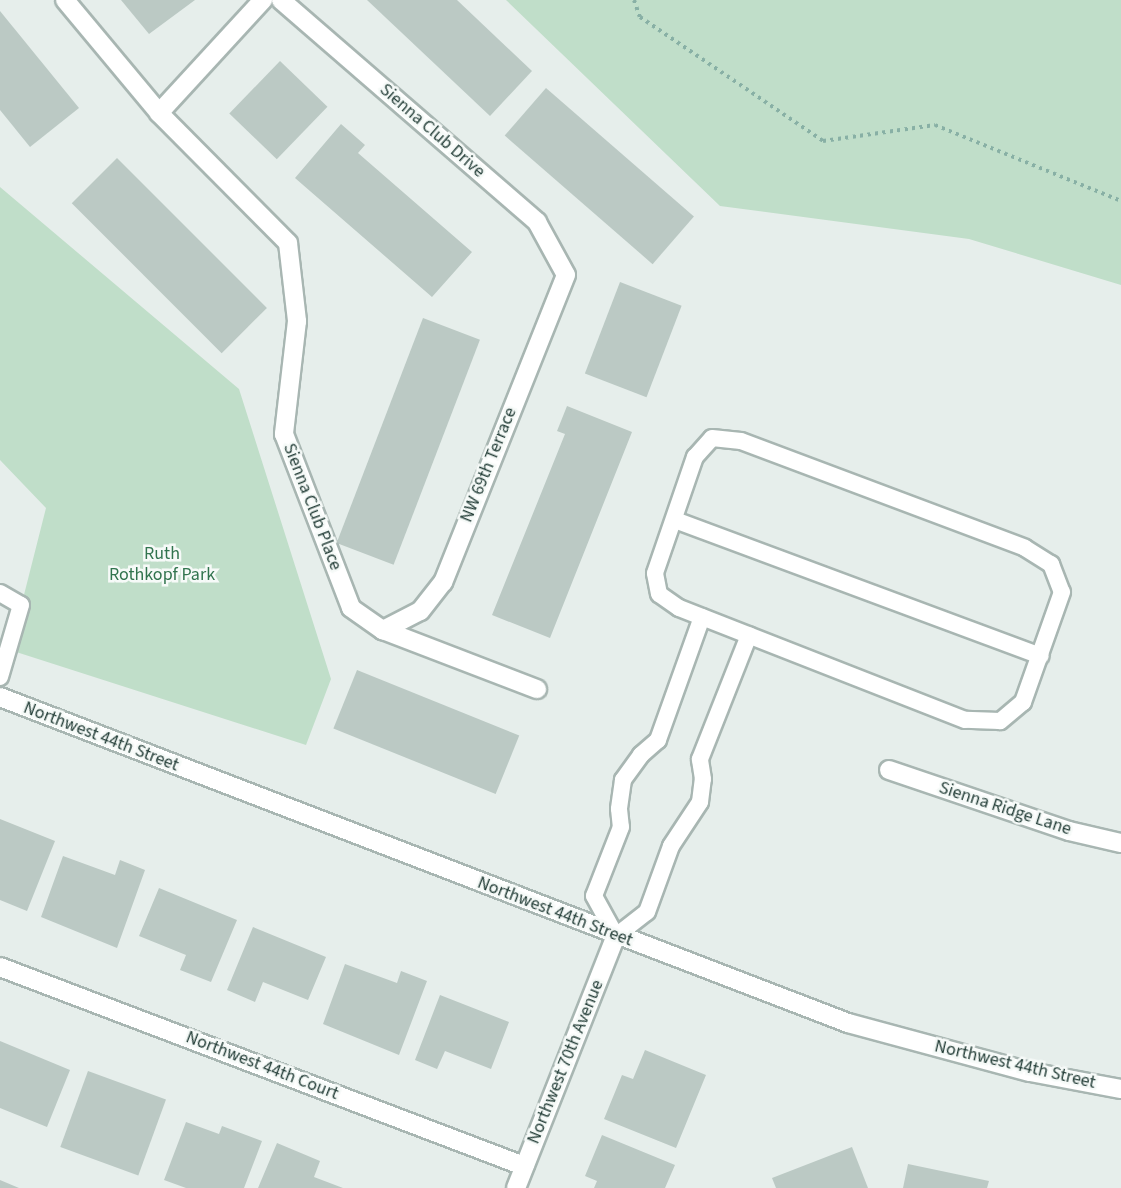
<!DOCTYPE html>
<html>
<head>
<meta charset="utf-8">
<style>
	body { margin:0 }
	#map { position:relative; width:1121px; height:1188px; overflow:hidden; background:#e6eeeb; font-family:"Source Sans 3",sans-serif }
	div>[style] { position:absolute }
	.green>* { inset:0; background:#c0dec9 }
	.building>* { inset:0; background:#bbc9c4; transform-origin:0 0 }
	.path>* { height:4px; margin-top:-2px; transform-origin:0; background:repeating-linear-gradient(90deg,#88b0a5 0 3px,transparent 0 7.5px) }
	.roads { filter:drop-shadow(2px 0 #a8b6b2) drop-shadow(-2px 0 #a8b6b2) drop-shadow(0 2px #a8b6b2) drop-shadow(0 -2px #a8b6b2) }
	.service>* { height:16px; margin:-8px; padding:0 8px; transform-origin:8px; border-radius:8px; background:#fff }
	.minor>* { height:18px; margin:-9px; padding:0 9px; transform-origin:9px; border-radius:9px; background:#fff }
	.tertiary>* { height:18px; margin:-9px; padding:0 9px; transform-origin:9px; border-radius:9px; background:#fff }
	span { translate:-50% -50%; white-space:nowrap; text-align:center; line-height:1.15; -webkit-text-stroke:5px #f6faf8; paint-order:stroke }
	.street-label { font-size:18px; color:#253f39 }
	.park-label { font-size:18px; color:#31744e }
</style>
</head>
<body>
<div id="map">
	<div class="green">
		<i style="clip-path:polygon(506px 0,1121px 0,1121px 285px,969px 239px,720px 206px)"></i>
		<i style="clip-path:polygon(0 187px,239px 389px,331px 679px,306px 745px,10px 650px,46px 508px,0 460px)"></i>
	</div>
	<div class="building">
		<i style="clip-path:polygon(121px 0,195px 0,149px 34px)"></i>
		<i style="clip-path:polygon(367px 0,457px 0,532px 71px,490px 116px)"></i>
		<i style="clip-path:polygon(0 11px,79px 108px,30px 147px,0 110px)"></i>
		<i style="left:280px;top:61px;width:66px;height:73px;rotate:44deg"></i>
		<i style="left:546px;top:88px;width:196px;height:63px;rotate:41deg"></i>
		<i style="clip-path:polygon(341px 124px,365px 145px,358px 153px,472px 252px,432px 297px,295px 178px)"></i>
		<i style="left:117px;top:158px;width:212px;height:64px;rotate:45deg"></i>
		<i style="left:620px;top:282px;width:66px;height:98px;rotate:21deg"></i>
		<i style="left:423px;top:318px;width:61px;height:241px;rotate:21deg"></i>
		<i style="clip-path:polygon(567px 406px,632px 432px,550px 638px,492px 615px,565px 434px,557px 431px)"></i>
		<i style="left:357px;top:670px;width:175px;height:63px;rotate:22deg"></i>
		<i style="clip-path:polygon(0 819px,55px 841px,27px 911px,0 900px)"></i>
		<i style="clip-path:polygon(63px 856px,115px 875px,120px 860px,145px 870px,117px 948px,41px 917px)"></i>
		<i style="clip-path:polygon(159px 888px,237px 920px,211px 982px,180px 970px,186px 955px,139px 936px)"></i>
		<i style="clip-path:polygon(253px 927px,326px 957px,308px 1000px,263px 982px,255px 1002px,227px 990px)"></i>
		<i style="clip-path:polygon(345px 964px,397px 983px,401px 971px,427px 981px,399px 1055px,323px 1024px)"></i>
		<i style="clip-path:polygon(440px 995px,509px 1022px,491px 1069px,445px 1051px,437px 1069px,415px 1060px)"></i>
		<i style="clip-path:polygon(0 1041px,70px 1070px,47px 1127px,0 1108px)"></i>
		<i style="clip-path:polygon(645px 1050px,706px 1075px,676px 1148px,604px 1119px,622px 1075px,633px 1079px)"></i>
		<i style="left:88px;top:1071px;width:83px;height:81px;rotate:20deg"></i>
		<i style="clip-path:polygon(186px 1122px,219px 1134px,222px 1126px,262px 1141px,244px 1188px,186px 1188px,164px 1180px)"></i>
		<i style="clip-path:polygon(602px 1135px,675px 1165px,665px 1188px,594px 1188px,597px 1181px,585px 1176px)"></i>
		<i style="clip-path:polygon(277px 1143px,320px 1161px,314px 1177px,343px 1188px,258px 1188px)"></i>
		<i style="clip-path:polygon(852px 1147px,868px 1188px,776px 1188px,772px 1178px)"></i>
		<i style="clip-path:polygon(908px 1164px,989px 1181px,987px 1188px,903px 1188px)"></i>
		<i style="clip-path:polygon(0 1180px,19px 1188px,0 1188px)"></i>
	</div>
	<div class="path">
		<i style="left:634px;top:0;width:18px;rotate:71deg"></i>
		<i style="left:640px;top:17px;width:221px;rotate:34.1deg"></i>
		<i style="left:823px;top:141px;width:113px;rotate:-8.1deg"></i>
		<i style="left:935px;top:125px;width:201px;rotate:22.2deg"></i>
	</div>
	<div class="roads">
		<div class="service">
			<i style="left:712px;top:438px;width:29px;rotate:6deg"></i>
			<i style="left:741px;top:441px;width:303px;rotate:20.6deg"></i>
			<i style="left:1025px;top:548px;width:31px;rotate:32deg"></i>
			<i style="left:1051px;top:564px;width:30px;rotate:69deg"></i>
			<i style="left:1062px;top:592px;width:117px;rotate:109.5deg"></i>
			<i style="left:1023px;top:702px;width:30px;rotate:140deg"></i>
			<i style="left:1000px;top:721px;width:35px;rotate:-178deg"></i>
			<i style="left:965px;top:720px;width:307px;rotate:-158.6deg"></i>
			<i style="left:679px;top:608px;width:24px;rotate:-145deg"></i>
			<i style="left:659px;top:594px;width:21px;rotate:-101deg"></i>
			<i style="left:655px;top:573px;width:123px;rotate:-71deg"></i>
			<i style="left:695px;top:457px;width:25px;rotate:-48deg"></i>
			<i style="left:675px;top:520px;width:390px;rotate:20.4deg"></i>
			<i style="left:0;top:593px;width:24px;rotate:30deg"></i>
			<i style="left:21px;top:605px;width:75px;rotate:106.3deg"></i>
			<i style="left:702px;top:617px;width:131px;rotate:109.7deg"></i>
			<i style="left:658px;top:740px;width:23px;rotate:139deg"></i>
			<i style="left:641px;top:755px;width:31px;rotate:126deg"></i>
			<i style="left:623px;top:780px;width:29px;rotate:98deg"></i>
			<i style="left:619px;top:809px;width:18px;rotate:84deg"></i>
			<i style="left:621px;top:827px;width:74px;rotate:111.4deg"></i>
			<i style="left:594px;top:896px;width:46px;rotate:61.2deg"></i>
			<i style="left:616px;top:936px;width:39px;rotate:-38deg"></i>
			<i style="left:647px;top:912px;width:70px;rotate:-70deg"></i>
			<i style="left:671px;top:846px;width:53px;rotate:-56.6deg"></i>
			<i style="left:700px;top:802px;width:23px;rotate:-83deg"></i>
			<i style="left:703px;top:779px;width:20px;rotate:-99deg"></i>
			<i style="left:700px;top:759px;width:133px;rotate:-68.4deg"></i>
		</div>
		<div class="minor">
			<i style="left:65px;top:0;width:147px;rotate:50.2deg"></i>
			<i style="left:159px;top:113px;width:183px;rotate:45.2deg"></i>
			<i style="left:288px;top:243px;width:79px;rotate:83.4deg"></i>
			<i style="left:297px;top:321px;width:114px;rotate:96.6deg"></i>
			<i style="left:284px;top:434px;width:186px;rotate:68.9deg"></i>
			<i style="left:351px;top:608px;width:39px;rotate:35deg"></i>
			<i style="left:383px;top:630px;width:165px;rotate:21deg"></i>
			<i style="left:281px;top:0;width:339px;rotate:40.9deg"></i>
			<i style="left:537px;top:222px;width:60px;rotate:61.3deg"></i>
			<i style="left:566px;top:275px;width:331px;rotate:111.8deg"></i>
			<i style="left:443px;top:582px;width:37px;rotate:128deg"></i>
			<i style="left:420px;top:611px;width:42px;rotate:152.8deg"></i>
			<i style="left:159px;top:113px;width:154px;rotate:-47.4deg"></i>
			<i style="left:889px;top:770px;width:190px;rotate:18.7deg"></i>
			<i style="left:1069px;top:831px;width:53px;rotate:13deg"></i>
			<i style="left:0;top:967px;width:561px;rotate:20.8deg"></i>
			<i style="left:516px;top:1188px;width:271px;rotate:-68.4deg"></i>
		</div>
		<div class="tertiary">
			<i style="left:0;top:697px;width:909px;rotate:21.03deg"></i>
			<i style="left:848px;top:1023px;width:188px;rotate:15.1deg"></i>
			<i style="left:1030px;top:1072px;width:93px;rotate:10.6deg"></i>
		</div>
	</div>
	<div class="street-label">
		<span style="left:432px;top:131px;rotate:41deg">Sienna Club Drive</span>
		<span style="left:489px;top:465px;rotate:-68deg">NW 69th Terrace</span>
		<span style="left:312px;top:507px;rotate:69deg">Sienna Club Place</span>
		<span style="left:101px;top:737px;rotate:21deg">Northwest 44th Street</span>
		<span style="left:1005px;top:809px;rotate:18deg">Sienna Ridge Lane</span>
		<span style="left:555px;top:912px;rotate:21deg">Northwest 44th Street</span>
		<span style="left:566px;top:1062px;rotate:-68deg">Northwest 70th Avenue</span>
		<span style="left:1015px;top:1065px;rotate:13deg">Northwest 44th Street</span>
		<span style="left:262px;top:1066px;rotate:21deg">Northwest 44th Court</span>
	</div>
	<div class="park-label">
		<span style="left:162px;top:565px">Ruth<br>Rothkopf Park</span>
	</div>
</div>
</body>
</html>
